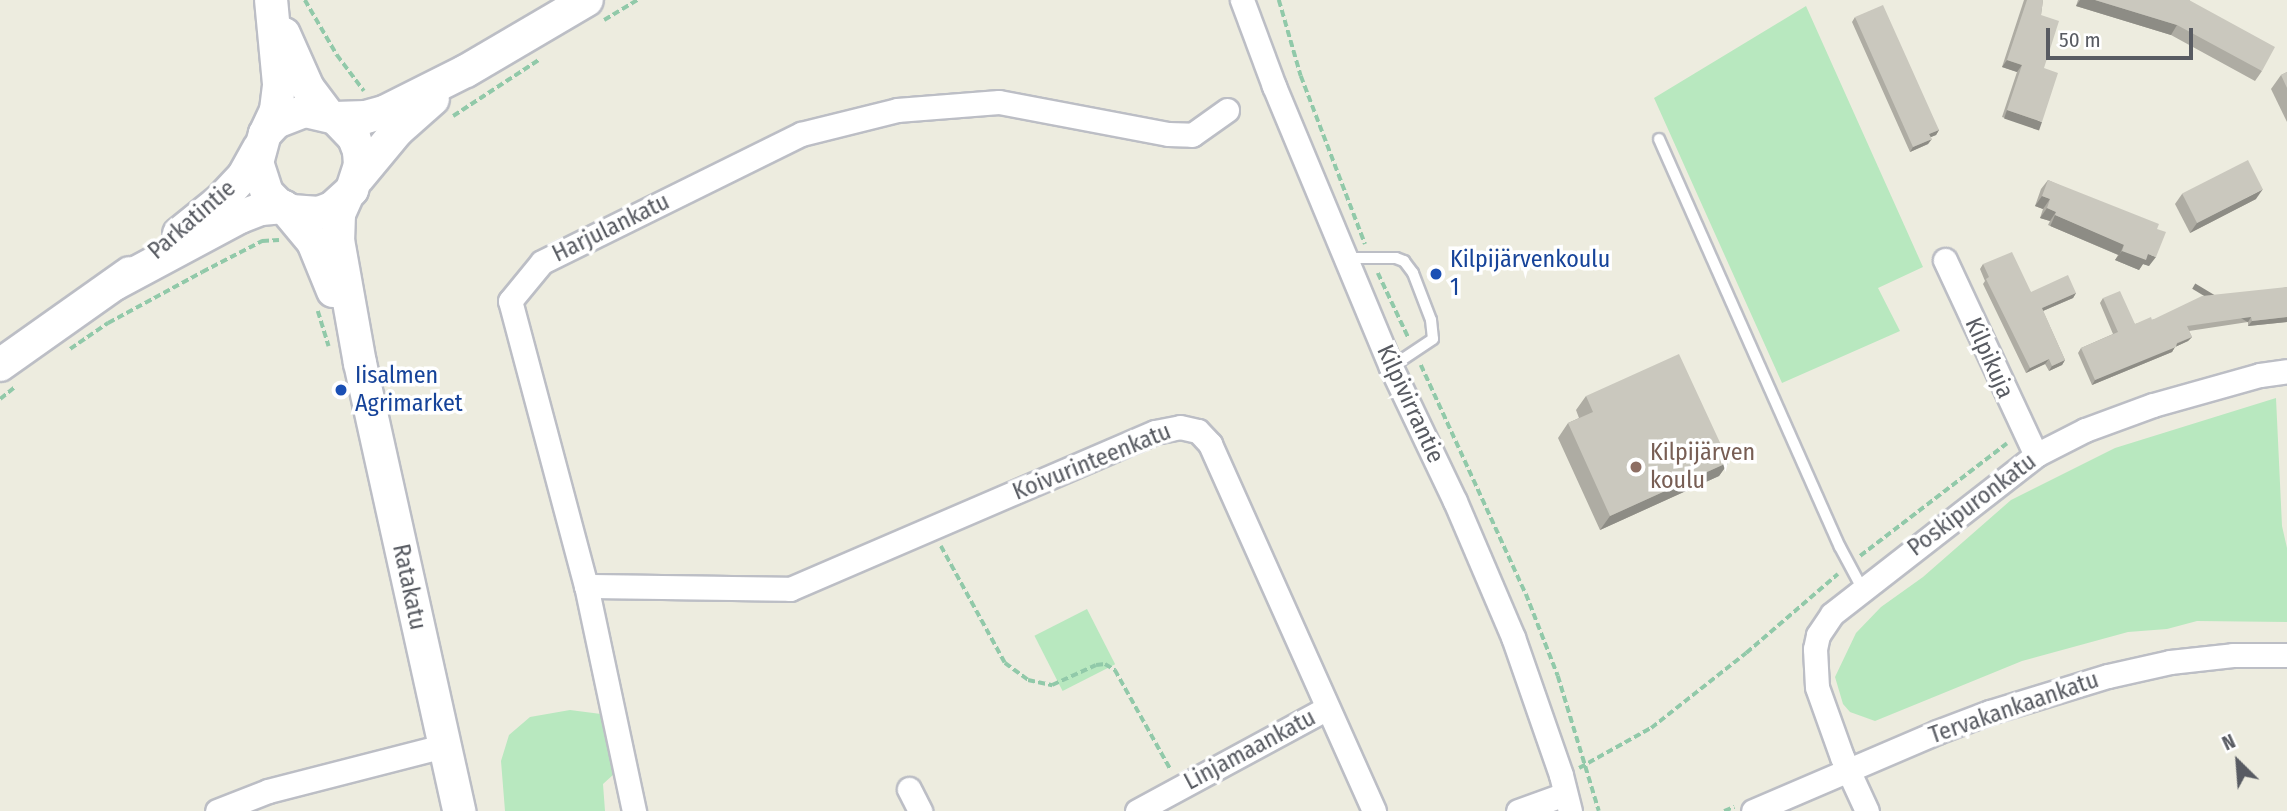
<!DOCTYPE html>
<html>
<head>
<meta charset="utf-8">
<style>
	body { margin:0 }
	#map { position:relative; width:2287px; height:811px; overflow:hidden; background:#edecdf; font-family:"Fira Sans Condensed",sans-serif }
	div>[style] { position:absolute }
	.green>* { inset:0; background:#b8e8bf; transform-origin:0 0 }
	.path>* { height:3.5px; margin-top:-1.75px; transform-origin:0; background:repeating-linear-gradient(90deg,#91c9a9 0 7px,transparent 0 10.5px) }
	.roads { filter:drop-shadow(2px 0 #bcbec5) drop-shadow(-2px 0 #bcbec5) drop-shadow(0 2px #bcbec5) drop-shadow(0 -2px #bcbec5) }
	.lane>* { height:10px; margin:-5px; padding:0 5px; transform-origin:5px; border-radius:5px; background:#fff }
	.street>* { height:23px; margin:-11.5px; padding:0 11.5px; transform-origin:11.5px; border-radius:11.5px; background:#fff }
	.secondary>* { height:32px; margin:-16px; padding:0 16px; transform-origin:16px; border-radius:16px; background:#fff }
	.wall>* { inset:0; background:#aeaca3 }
	.shaded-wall>* { inset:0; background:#8d8c85; transform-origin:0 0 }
	.building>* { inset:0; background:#cac8be; transform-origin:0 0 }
	.dots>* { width:19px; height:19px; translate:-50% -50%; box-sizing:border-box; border:4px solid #fff; border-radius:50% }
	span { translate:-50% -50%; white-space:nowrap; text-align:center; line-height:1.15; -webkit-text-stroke:7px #fff; paint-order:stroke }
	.street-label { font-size:24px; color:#585b62 }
	.transit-label { font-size:24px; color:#164399 }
	.left { translate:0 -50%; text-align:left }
	.education-label { font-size:24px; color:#785e54 }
	.north { position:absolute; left:2203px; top:727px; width:70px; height:70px; -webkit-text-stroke:5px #fff; paint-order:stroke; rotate:335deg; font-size:19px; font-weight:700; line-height:28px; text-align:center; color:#585b62 }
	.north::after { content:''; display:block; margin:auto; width:24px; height:32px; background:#585b62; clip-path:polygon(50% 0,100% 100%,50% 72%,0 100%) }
	.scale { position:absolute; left:2046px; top:28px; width:147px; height:32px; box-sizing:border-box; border:4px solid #585b62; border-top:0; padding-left:9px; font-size:21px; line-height:24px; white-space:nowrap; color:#585b62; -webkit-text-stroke:5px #fff; paint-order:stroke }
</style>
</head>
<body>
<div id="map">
	<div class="green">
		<i style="clip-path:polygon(1806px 6px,1923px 267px,1878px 288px,1900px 331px,1782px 383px,1654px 98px)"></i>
		<i style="clip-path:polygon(2276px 398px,2282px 526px,2287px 548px,2287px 622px,2197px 621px,2167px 629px,2128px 632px,2022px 661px,1875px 721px,1850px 712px,1843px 704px,1835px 677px,1856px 633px,1881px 607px,1923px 577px,2011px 500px,2115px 448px)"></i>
		<i style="left:1087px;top:609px;width:62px;height:59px;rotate:63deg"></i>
		<i style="clip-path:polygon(570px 710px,601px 714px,614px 774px,603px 784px,605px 811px,505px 811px,501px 761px,509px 735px,530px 717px)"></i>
	</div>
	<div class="path">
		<i style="left:305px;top:0;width:64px;rotate:59.8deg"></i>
		<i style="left:337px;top:55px;width:45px;rotate:53.1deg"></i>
		<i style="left:1279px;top:0;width:79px;rotate:73.9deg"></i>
		<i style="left:1301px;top:76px;width:180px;rotate:69.1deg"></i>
		<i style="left:604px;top:20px;width:39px;rotate:-31deg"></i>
		<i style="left:453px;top:116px;width:104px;rotate:-33.2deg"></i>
		<i style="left:1378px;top:273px;width:73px;rotate:64.8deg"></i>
		<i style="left:318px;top:311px;width:37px;rotate:73deg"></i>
		<i style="left:70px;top:349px;width:46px;rotate:-34.4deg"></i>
		<i style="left:108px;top:323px;width:107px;rotate:-28.5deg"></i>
		<i style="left:202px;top:272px;width:68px;rotate:-27.3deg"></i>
		<i style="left:262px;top:241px;width:17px;rotate:-3deg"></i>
		<i style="left:1421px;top:365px;width:252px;rotate:65.4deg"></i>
		<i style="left:1526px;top:594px;width:88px;rotate:68.7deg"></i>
		<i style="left:1558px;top:676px;width:141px;rotate:73.1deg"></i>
		<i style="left:0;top:399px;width:19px;rotate:-39deg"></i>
		<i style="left:941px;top:546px;width:133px;rotate:61.3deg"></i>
		<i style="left:1005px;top:663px;width:29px;rotate:36deg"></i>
		<i style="left:1028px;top:680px;width:25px;rotate:12deg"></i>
		<i style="left:1052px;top:685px;width:48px;rotate:-24.4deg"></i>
		<i style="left:1096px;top:665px;width:9px;rotate:-6deg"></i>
		<i style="left:1105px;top:664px;width:12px;rotate:31deg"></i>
		<i style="left:1115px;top:670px;width:115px;rotate:60.8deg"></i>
		<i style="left:1860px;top:556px;width:185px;rotate:-37.5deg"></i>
		<i style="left:1579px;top:768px;width:82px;rotate:-29.1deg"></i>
		<i style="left:1651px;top:728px;width:121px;rotate:-38.3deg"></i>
		<i style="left:1746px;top:653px;width:121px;rotate:-40.7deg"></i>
		<i style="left:1724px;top:811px;width:11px;rotate:-22deg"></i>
	</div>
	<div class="roads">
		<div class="lane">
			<i style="left:1659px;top:139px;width:446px;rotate:66.1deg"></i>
			<i style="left:1840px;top:547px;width:47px;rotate:61.8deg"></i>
			<i style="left:1346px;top:258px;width:50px"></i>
			<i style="left:1396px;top:258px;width:9px;rotate:21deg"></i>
			<i style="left:1404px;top:261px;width:15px;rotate:53deg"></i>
			<i style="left:1413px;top:273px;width:50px;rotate:69deg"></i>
			<i style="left:1431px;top:320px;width:19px;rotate:84deg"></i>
			<i style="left:1433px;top:339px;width:50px;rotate:146.3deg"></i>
		</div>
		<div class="street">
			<i style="left:1242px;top:0;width:92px;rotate:69.6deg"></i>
			<i style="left:1274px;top:86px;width:304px;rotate:67.4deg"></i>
			<i style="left:1391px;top:367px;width:148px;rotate:64.5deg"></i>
			<i style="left:1455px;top:501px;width:148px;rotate:66.9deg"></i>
			<i style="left:1513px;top:637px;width:146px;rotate:70.8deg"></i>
			<i style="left:1561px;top:775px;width:37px;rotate:76deg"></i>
			<i style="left:1945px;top:260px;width:215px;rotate:65deg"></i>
			<i style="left:586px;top:586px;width:204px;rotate:0.8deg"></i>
			<i style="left:790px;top:589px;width:397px;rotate:-23.3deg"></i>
			<i style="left:1155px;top:432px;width:25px;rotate:-11deg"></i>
			<i style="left:1180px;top:427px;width:18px;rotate:13deg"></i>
			<i style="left:1198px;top:431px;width:18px;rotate:47deg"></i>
			<i style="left:1210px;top:444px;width:402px;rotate:65.9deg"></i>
			<i style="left:909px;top:789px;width:25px;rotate:63deg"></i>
			<i style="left:217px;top:811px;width:55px;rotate:-21.4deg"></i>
			<i style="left:268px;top:791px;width:181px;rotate:-14.4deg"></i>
			<i style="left:634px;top:811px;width:230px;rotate:-102deg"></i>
			<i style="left:586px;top:586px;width:295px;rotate:-104.9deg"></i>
			<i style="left:510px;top:301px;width:50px;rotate:-50.6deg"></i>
			<i style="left:542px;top:262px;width:289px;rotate:-26.3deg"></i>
			<i style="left:801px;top:134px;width:99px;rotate:-14deg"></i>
			<i style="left:897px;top:110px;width:102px;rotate:-4.5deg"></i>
			<i style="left:999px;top:102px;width:172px;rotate:10.7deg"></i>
			<i style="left:1168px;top:134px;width:24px;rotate:2deg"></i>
			<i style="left:1192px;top:135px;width:43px;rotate:-35.5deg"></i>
			<i style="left:1137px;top:811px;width:215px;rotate:-28.4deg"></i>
			<i style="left:1518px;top:811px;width:50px;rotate:-19.9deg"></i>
			<i style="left:1753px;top:811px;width:200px;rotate:-23.2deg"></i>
			<i style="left:1937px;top:732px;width:57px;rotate:-20.7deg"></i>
			<i style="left:1990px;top:712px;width:123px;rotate:-17deg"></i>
			<i style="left:2108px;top:676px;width:64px;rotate:-12.7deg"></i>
			<i style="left:2170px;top:662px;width:63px;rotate:-6.3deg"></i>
			<i style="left:2233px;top:655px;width:54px"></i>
			<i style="left:1867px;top:811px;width:60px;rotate:-114.8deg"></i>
			<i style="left:1842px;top:757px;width:74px;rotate:-109.7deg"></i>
			<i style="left:1817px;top:687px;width:38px;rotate:-93deg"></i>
			<i style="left:1815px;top:649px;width:14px;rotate:-78deg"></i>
			<i style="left:1818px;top:635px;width:25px;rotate:-56deg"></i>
			<i style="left:1832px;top:614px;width:259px;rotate:-37.9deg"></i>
			<i style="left:2036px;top:455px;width:55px;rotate:-27deg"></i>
			<i style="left:2085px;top:430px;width:72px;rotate:-20.2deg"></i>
			<i style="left:2153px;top:405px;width:111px;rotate:-15.7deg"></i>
			<i style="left:2260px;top:375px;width:27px;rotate:-8deg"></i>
		</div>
		<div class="secondary">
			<i style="left:284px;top:34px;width:59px;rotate:66deg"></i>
			<i style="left:308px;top:88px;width:34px;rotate:53deg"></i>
			<i style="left:335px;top:118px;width:28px;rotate:46deg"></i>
			<i style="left:354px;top:138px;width:14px;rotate:69deg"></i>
			<i style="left:359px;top:151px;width:14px;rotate:86deg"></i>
			<i style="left:360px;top:165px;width:26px;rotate:108deg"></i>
			<i style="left:352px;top:190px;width:27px;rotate:138deg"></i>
			<i style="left:332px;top:208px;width:14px;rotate:159deg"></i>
			<i style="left:319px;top:213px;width:28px;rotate:-176deg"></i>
			<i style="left:291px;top:211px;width:15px;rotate:-152deg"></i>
			<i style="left:278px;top:204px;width:16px;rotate:-135deg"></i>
			<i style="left:267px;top:193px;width:32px;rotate:-108deg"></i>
			<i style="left:257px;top:163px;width:30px;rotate:-75deg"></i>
			<i style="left:265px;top:134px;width:16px;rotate:-47deg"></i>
			<i style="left:276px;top:122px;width:31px;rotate:-21deg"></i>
			<i style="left:305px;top:111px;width:31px;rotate:13deg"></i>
			<i style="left:335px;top:118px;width:31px;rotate:-2deg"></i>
			<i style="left:366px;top:117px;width:19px;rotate:-16deg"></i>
			<i style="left:384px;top:112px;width:92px;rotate:-26.6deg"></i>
			<i style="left:466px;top:71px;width:140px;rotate:-30.4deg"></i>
			<i style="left:265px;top:134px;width:26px;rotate:-65deg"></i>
			<i style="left:276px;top:110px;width:26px;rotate:-83deg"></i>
			<i style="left:279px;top:84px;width:84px;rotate:-95.4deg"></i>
			<i style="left:358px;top:178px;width:61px;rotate:-50.3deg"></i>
			<i style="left:397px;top:131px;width:48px;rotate:-41.6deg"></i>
			<i style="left:347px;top:196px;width:20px;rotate:114deg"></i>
			<i style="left:339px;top:214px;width:26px;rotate:92deg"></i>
			<i style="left:338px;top:240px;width:125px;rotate:79.9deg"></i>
			<i style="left:360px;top:363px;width:459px;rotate:77.5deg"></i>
			<i style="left:179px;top:234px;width:55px;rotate:-39.1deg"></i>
			<i style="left:222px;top:199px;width:33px;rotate:-47deg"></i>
			<i style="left:244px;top:175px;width:31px;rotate:-61deg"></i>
			<i style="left:115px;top:284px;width:142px;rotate:-28.2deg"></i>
			<i style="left:240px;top:217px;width:22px;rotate:-21deg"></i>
			<i style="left:261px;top:209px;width:23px;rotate:-5deg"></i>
			<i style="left:284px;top:207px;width:45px;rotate:50.4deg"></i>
			<i style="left:313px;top:242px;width:53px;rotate:67.8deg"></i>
			<i style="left:0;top:365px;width:159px;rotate:-35.3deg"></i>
		</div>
	</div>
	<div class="wall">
		<i style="clip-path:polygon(2024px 0,2043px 0,2041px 15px,2044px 68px,2037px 129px,2002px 117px,2017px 72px,2002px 67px)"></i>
		<i style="clip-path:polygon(2078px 0,2189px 0,2262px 71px,2255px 81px,2171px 35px,2076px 6px)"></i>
		<i style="clip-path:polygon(1855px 17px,1939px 130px,1936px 135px,1931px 137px,1928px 144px,1910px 152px,1852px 22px)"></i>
		<i style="clip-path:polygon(2287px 72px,2287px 122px,2271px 89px,2281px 75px)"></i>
		<i style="clip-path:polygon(2048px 180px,2157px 229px,2149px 266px,2143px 264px,2139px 270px,2115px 260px,2118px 255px,2048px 225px,2050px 221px,2040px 218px,2043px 209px,2035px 206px,2041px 189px)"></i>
		<i style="clip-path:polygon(2182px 194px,2256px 199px,2190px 233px,2175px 204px)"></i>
		<i style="clip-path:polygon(1983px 264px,2031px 292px,2076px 293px,2073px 298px,2043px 311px,2065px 360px,2062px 365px,2049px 371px,2045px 364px,2026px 373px,1983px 284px,1985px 281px,1980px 269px)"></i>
		<i style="clip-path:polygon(2287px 287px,2287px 322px,2248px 326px,2248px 322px,2189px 331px,2192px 337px,2188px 341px,2175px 347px,2172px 352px,2092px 385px,2078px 353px,2081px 348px,2113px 334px,2100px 303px,2103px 298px,2135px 324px)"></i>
		<i style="clip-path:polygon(1586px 396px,1729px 462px,1719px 476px,1600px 530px,1558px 438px,1568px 423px,1579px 418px,1576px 410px)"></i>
	</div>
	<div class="shaded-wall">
		<i style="clip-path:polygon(2080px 0,2095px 0,2177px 25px,2171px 35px,2076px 6px)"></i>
		<i style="clip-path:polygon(2007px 60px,2022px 65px,2017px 72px,2002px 67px)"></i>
		<i style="left:2007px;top:110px;width:37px;height:9px;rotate:19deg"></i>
		<i style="clip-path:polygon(1939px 130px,1936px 135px,1926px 139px,1929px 134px)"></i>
		<i style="clip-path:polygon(1932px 139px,1928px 144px,1910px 152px,1913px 147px)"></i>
		<i style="clip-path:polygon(2263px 189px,2256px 199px,2190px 233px,2197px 223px)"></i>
		<i style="clip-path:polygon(2042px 196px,2050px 199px,2043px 209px,2035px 206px)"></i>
		<i style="clip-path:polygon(2047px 208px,2056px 212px,2050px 221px,2040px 218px)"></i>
		<i style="left:2055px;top:215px;width:75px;height:12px;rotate:23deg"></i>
		<i style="clip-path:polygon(2122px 251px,2148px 254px,2156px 257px,2149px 266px,2143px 264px,2139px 270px,2115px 260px)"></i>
		<i style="clip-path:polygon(2076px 293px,2073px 298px,2038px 313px,2042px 308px)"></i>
		<i style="left:2251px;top:317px;width:6px;height:65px;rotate:121deg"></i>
		<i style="clip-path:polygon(2287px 317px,2287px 322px,2248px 326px,2252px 321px)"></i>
		<i style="clip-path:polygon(2192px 337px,2188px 341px,2175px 347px,2172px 352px,2092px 385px,2095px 380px)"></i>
		<i style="clip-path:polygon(2049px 359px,2045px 364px,2026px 373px,2030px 368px)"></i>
		<i style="clip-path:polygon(2065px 360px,2062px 365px,2049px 371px,2052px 366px)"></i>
		<i style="clip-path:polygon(1729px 462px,1719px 476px,1600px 530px,1610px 516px)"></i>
	</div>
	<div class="building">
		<i style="clip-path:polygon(2027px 0,2043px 0,2041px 15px,2059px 21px,2044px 68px,2058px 73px,2042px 122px,2007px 110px,2022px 65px,2007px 60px)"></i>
		<i style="clip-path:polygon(2095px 0,2189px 0,2275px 47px,2262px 71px,2177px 25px)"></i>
		<i style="clip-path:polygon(1883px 5px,1939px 130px,1929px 134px,1932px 139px,1913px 147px,1855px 17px)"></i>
		<i style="clip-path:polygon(2287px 72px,2287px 88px,2281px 75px)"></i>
		<i style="left:2248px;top:160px;width:33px;height:74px;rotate:63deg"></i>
		<i style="clip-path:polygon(2048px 180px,2159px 224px,2157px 229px,2166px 232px,2156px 257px,2148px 254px,2146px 260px,2122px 251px,2124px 245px,2055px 215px,2056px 212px,2047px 208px,2050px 199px,2042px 196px)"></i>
		<i style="clip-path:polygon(2012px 252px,2031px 292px,2068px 275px,2076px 293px,2042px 308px,2065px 360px,2052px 366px,2049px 359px,2030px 368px,1986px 279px,1989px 277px,1983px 264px)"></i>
		<i style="clip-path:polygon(2287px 287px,2287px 317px,2252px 321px,2251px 317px,2187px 326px,2192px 337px,2177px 343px,2176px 347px,2095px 380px,2081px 348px,2118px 332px,2103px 298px,2120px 291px,2135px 324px,2151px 317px,2152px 320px,2202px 296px)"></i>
		<i style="clip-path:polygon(1679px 354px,1729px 462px,1610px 516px,1568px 423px,1593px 412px,1586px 396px)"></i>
	</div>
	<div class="dots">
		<i style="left:1436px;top:274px;background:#1a4fb4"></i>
		<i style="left:341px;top:390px;background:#1a4fb4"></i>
		<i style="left:1636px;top:467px;background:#8d6e63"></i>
	</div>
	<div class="street-label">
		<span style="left:192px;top:220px;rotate:-41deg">Parkatintie</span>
		<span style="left:611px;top:228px;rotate:-26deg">Harjulankatu</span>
		<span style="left:1989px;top:358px;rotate:66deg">Kilpikuja</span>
		<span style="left:1410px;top:404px;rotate:65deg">Kilpivirrantie</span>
		<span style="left:1092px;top:462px;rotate:-22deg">Koivurinteenkatu</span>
		<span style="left:1972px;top:505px;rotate:-37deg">Poskipuronkatu</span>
		<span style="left:409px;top:587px;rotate:78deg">Ratakatu</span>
		<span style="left:2014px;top:708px;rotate:-19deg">Tervakankaankatu</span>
		<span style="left:1250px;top:750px;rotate:-28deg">Linjamaankatu</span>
	</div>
	<div class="transit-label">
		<span class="left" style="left:1450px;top:274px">Kilpijärvenkoulu<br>1</span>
		<span class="left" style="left:355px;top:390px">Iisalmen<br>Agrimarket</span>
	</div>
	<div class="education-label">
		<span class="left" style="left:1650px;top:467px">Kilpijärven<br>koulu</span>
	</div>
	<div class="north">N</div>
	<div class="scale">50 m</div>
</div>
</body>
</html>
